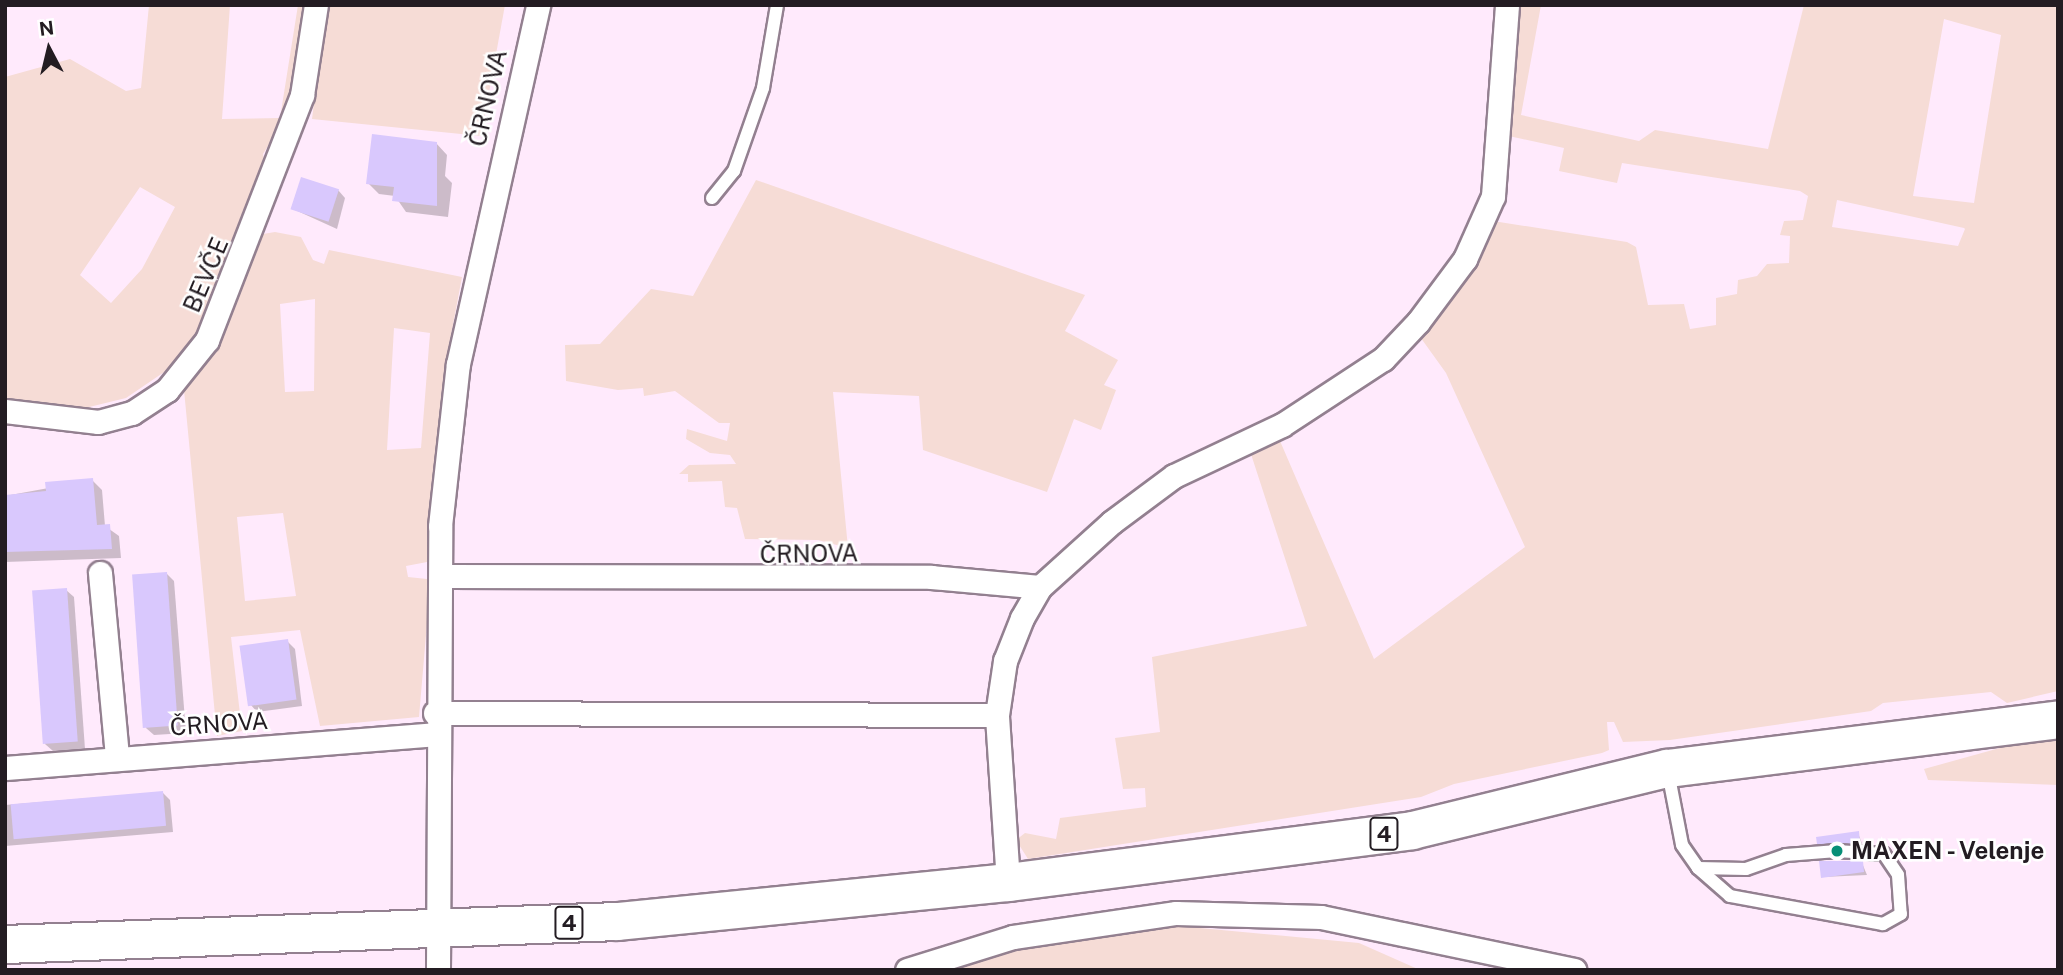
<!DOCTYPE html>
<html>
<head>
<meta charset="utf-8">
<style>
	body { margin:0 }
	#map { position:relative; width:2063px; height:975px; overflow:hidden; background:#ffeafc; font-family:"Public Sans",sans-serif }
	div>[style] { position:absolute }
	.green>* { inset:0; background:#f6dcd6 }
	.shadow>* { inset:0; background:#0003 }
	.building>* { inset:0; background:#d9c8fd; transform-origin:0 0 }
	.roads { filter:drop-shadow(2px 0 #938090) drop-shadow(-2px 0 #938090) drop-shadow(0 2px #938090) drop-shadow(0 -2px #938090) }
	.service>* { height:12px; margin:-6px; padding:0 6px; transform-origin:6px; border-radius:6px; background:#fff }
	.minor>* { height:23px; margin:-11.5px; padding:0 11.5px; transform-origin:11.5px; border-radius:11.5px; background:#fff }
	.primary>* { height:37px; margin:-18.5px; padding:0 18.5px; transform-origin:18.5px; border-radius:18.5px; background:#fff }
	.dots>* { width:19px; height:19px; translate:-50% -50%; box-sizing:border-box; border:4px solid #fff; border-radius:50% }
	span { translate:-50% -50%; white-space:nowrap; text-align:center; line-height:1.15; -webkit-text-stroke:5px #fff; paint-order:stroke }
	.shield-label span { padding:2px 5px; background:#fff; border:2px solid; border-radius:5px; -webkit-text-stroke-width:0 }
	.shield-label { font-size:23px; color:#231c22; font-weight:700 }
	.street-label { font-size:24px; color:#231c22 }
	.poi-label { font-size:24px; color:#231c22; font-weight:700 }
	.left { translate:0 -50%; text-align:left }
	.frame { position:absolute; inset:0; border:7px solid #231c22; pointer-events:none }
	.north { position:absolute; left:14px; top:14px; width:70px; height:70px; -webkit-text-stroke:5px #fff; paint-order:stroke; rotate:353deg; font-size:19px; font-weight:700; line-height:28px; text-align:center; color:#231c22 }
	.north::after { content:''; display:block; margin:auto; width:24px; height:32px; background:#231c22; clip-path:polygon(50% 0,100% 100%,50% 72%,0 100%) }
</style>
</head>
<body>
<div id="map">
	<div class="green">
		<i style="clip-path:polygon(evenodd,149px 5px,230px 5px,222px 119px,280px 118px,298px 5px,306px 5px,286px 117px,263px 154px,267px 176px,203px 329px,176px 364px,126px 398px,81px 409px,5px 399px,5px 77px,70px 59px,126px 91px,141px 88px,149px 5px,140px 187px,175px 207px,142px 269px,111px 303px,80px 275px,140px 187px)"></i>
		<i style="clip-path:polygon(326px 5px,505px 5px,481px 136px,312px 119px)"></i>
		<i style="clip-path:polygon(evenodd,1513px 5px,1541px 5px,1521px 115px,1639px 141px,1655px 130px,1768px 149px,1804px 5px,2058px 5px,2058px 691px,2007px 703px,1991px 692px,1883px 703px,1871px 711px,1670px 740px,1623px 742px,1614px 722px,1607px 722px,1609px 750px,1602px 753px,1454px 784px,1421px 797px,1028px 859px,1016px 840px,1025px 833px,1056px 839px,1060px 818px,1146px 807px,1145px 788px,1123px 789px,1115px 738px,1160px 732px,1152px 657px,1307px 626px,1249px 448px,1277px 434px,1374px 659px,1525px 547px,1446px 373px,1418px 334px,1458px 286px,1493px 221px,1627px 242px,1636px 247px,1648px 305px,1684px 304px,1690px 329px,1716px 325px,1716px 298px,1737px 294px,1738px 280px,1757px 276px,1767px 264px,1789px 263px,1790px 236px,1780px 235px,1784px 221px,1803px 220px,1808px 196px,1800px 191px,1622px 163px,1617px 183px,1559px 171px,1564px 148px,1504px 135px,1513px 5px,1944px 19px,2001px 35px,1974px 203px,1913px 196px,1944px 19px,1513px 5px,1837px 200px,1964px 228px,1965px 229px,1958px 246px,1832px 227px,1837px 200px)"></i>
		<i style="clip-path:polygon(756px 180px,1085px 295px,1065px 331px,1118px 360px,1104px 385px,1116px 390px,1101px 430px,1074px 419px,1047px 492px,923px 450px,919px 396px,833px 392px,848px 548px,818px 540px,745px 539px,737px 508px,725px 507px,722px 481px,688px 482px,688px 474px,679px 474px,689px 465px,736px 464px,730px 455px,710px 453px,686px 439px,687px 429px,727px 441px,730px 423px,719px 423px,675px 391px,644px 396px,643px 388px,618px 390px,566px 381px,565px 345px,600px 344px,651px 289px,693px 296px)"></i>
		<i style="clip-path:polygon(evenodd,275px 232px,301px 237px,313px 260px,324px 264px,329px 250px,462px 277px,446px 362px,427px 562px,406px 566px,408px 577px,427px 579px,430px 588px,419px 717px,320px 726px,300px 630px,231px 637px,242px 731px,217px 736px,184px 390px,230px 315px,263px 234px,275px 232px,315px 299px,314px 391px,285px 392px,280px 304px,315px 299px,275px 232px,394px 328px,430px 333px,421px 448px,387px 450px,394px 328px,275px 232px,283px 513px,296px 596px,245px 601px,237px 517px,283px 513px)"></i>
		<i style="clip-path:polygon(2058px 739px,2058px 785px,1928px 780px,1924px 769px,2025px 741px)"></i>
		<i style="clip-path:polygon(1168px 925px,1359px 943px,1420px 970px,937px 970px,1038px 945px)"></i>
	</div>
	<div class="shadow">
		<i style="clip-path:polygon(436px 143px,447px 155px,445px 176px,452px 183px,448px 217px,406px 212px,395px 196px,379px 194px,368px 183px)"></i>
		<i style="clip-path:polygon(338px 190px,345px 198px,337px 229px,293px 209px)"></i>
		<i style="clip-path:polygon(92px 480px,102px 490px,105px 526px,119px 536px,121px 558px,5px 562px,5px 496px)"></i>
		<i style="clip-path:polygon(167px 574px,174px 581px,186px 733px,154px 735px,146px 728px)"></i>
		<i style="clip-path:polygon(66px 590px,74px 597px,85px 749px,53px 751px,45px 744px)"></i>
		<i style="clip-path:polygon(287px 641px,295px 649px,302px 706px,257px 712px,250px 704px)"></i>
		<i style="clip-path:polygon(162px 792px,170px 800px,173px 832px,5px 846px,5px 805px)"></i>
		<i style="clip-path:polygon(1858px 833px,1863px 846px,1818px 843px)"></i>
		<i style="clip-path:polygon(1862px 863px,1867px 875px,1823px 877px)"></i>
	</div>
	<div class="building">
		<i style="clip-path:polygon(372px 134px,437px 142px,437px 206px,392px 201px,394px 187px,366px 184px)"></i>
		<i style="left:301px;top:177px;width:40px;height:34px;rotate:18deg"></i>
		<i style="clip-path:polygon(93px 478px,97px 525px,110px 524px,112px 549px,5px 552px,5px 495px,46px 491px,45px 482px)"></i>
		<i style="left:167px;top:572px;width:154px;height:35px;rotate:86deg"></i>
		<i style="left:67px;top:588px;width:154px;height:35px;rotate:86deg"></i>
		<i style="left:288px;top:639px;width:61px;height:49px;rotate:82deg"></i>
		<i style="left:163px;top:791px;width:35px;height:153px;rotate:85deg"></i>
		<i style="clip-path:polygon(1859px 831px,1860px 844px,1817px 844px,1816px 837px)"></i>
		<i style="clip-path:polygon(1819px 861px,1863px 861px,1864px 872px,1821px 878px)"></i>
	</div>
	<div class="roads">
		<div class="service">
			<i style="left:712px;top:198px;width:35px;rotate:-51deg"></i>
			<i style="left:734px;top:171px;width:88px;rotate:-70.7deg"></i>
			<i style="left:763px;top:88px;width:84px;rotate:-80.4deg"></i>
			<i style="left:1668px;top:772px;width:74px;rotate:79.1deg"></i>
			<i style="left:1682px;top:845px;width:28px;rotate:55deg"></i>
			<i style="left:1698px;top:868px;width:48px;rotate:1.2deg"></i>
			<i style="left:1746px;top:869px;width:42px;rotate:-19.3deg"></i>
			<i style="left:1786px;top:855px;width:51px;rotate:-4.5deg"></i>
			<i style="left:1837px;top:851px;width:47px;rotate:3.7deg"></i>
			<i style="left:1884px;top:854px;width:25px;rotate:56deg"></i>
			<i style="left:1898px;top:875px;width:39px;rotate:86deg"></i>
			<i style="left:1901px;top:914px;width:21px;rotate:151deg"></i>
			<i style="left:1883px;top:924px;width:156px;rotate:-169.6deg"></i>
			<i style="left:1730px;top:896px;width:43px;rotate:-138.8deg"></i>
		</div>
		<div class="minor">
			<i style="left:5px;top:411px;width:94px;rotate:6.7deg"></i>
			<i style="left:98px;top:422px;width:35px;rotate:-15deg"></i>
			<i style="left:132px;top:413px;width:42px;rotate:-33.3deg"></i>
			<i style="left:167px;top:390px;width:64px;rotate:-51.3deg"></i>
			<i style="left:207px;top:340px;width:263px;rotate:-68.8deg"></i>
			<i style="left:302px;top:95px;width:91px;rotate:-81.2deg"></i>
			<i style="left:100px;top:573px;width:186px;rotate:84.7deg"></i>
			<i style="left:442px;top:576px;width:489px;rotate:0.1deg"></i>
			<i style="left:931px;top:577px;width:109px;rotate:5.2deg"></i>
			<i style="left:435px;top:713px;width:562px;rotate:0.2deg"></i>
			<i style="left:5px;top:768px;width:432px;rotate:-4.5deg"></i>
			<i style="left:1008px;top:882px;width:167px;rotate:-93.8deg"></i>
			<i style="left:997px;top:715px;width:55px;rotate:-81.6deg"></i>
			<i style="left:1005px;top:661px;width:46px;rotate:-68.4deg"></i>
			<i style="left:1022px;top:618px;width:36px;rotate:-60deg"></i>
			<i style="left:1040px;top:587px;width:97px;rotate:-42.1deg"></i>
			<i style="left:1112px;top:522px;width:77px;rotate:-36.6deg"></i>
			<i style="left:1174px;top:476px;width:119px;rotate:-25.3deg"></i>
			<i style="left:1282px;top:425px;width:121px;rotate:-33.2deg"></i>
			<i style="left:1383px;top:359px;width:51px;rotate:-46.6deg"></i>
			<i style="left:1418px;top:322px;width:79px;rotate:-53.3deg"></i>
			<i style="left:1465px;top:259px;width:69px;rotate:-66deg"></i>
			<i style="left:1493px;top:196px;width:192px;rotate:-85.8deg"></i>
			<i style="left:438px;top:970px;width:444px;rotate:-89.7deg"></i>
			<i style="left:440px;top:526px;width:163px;rotate:-83.7deg"></i>
			<i style="left:458px;top:364px;width:368px;rotate:-77.4deg"></i>
			<i style="left:907px;top:970px;width:111px;rotate:-17.3deg"></i>
			<i style="left:1013px;top:937px;width:165px;rotate:-8.4deg"></i>
			<i style="left:1176px;top:913px;width:145px;rotate:1.6deg"></i>
			<i style="left:1321px;top:917px;width:259px;rotate:11.8deg"></i>
		</div>
		<div class="primary">
			<i style="left:5px;top:944px;width:612px;rotate:-2.15deg"></i>
			<i style="left:617px;top:921px;width:393px;rotate:-5.7deg"></i>
			<i style="left:1008px;top:882px;width:407px;rotate:-7.3deg"></i>
			<i style="left:1412px;top:830px;width:262px;rotate:-13.7deg"></i>
			<i style="left:1667px;top:768px;width:394px;rotate:-7.1deg"></i>
		</div>
	</div>
	<div class="dots">
		<i style="left:1837px;top:851px;background:#078f77"></i>
	</div>
	<div class="shield-label">
		<span style="left:1384px;top:834px">4</span>
		<span style="left:569px;top:923px">4</span>
	</div>
	<div class="street-label">
		<span style="left:488px;top:98px;rotate:-77deg">ČRNOVA</span>
		<span style="left:206px;top:275px;rotate:-67deg">BEVČE</span>
		<span style="left:809px;top:554px;rotate:-1deg">ČRNOVA</span>
		<span style="left:219px;top:724px;rotate:-4deg">ČRNOVA</span>
	</div>
	<div class="poi-label">
		<span class="left" style="left:1851px;top:851px">MAXEN - Velenje</span>
	</div>
	<div class="frame"></div>
	<div class="north">N</div>
</div>
</body>
</html>
